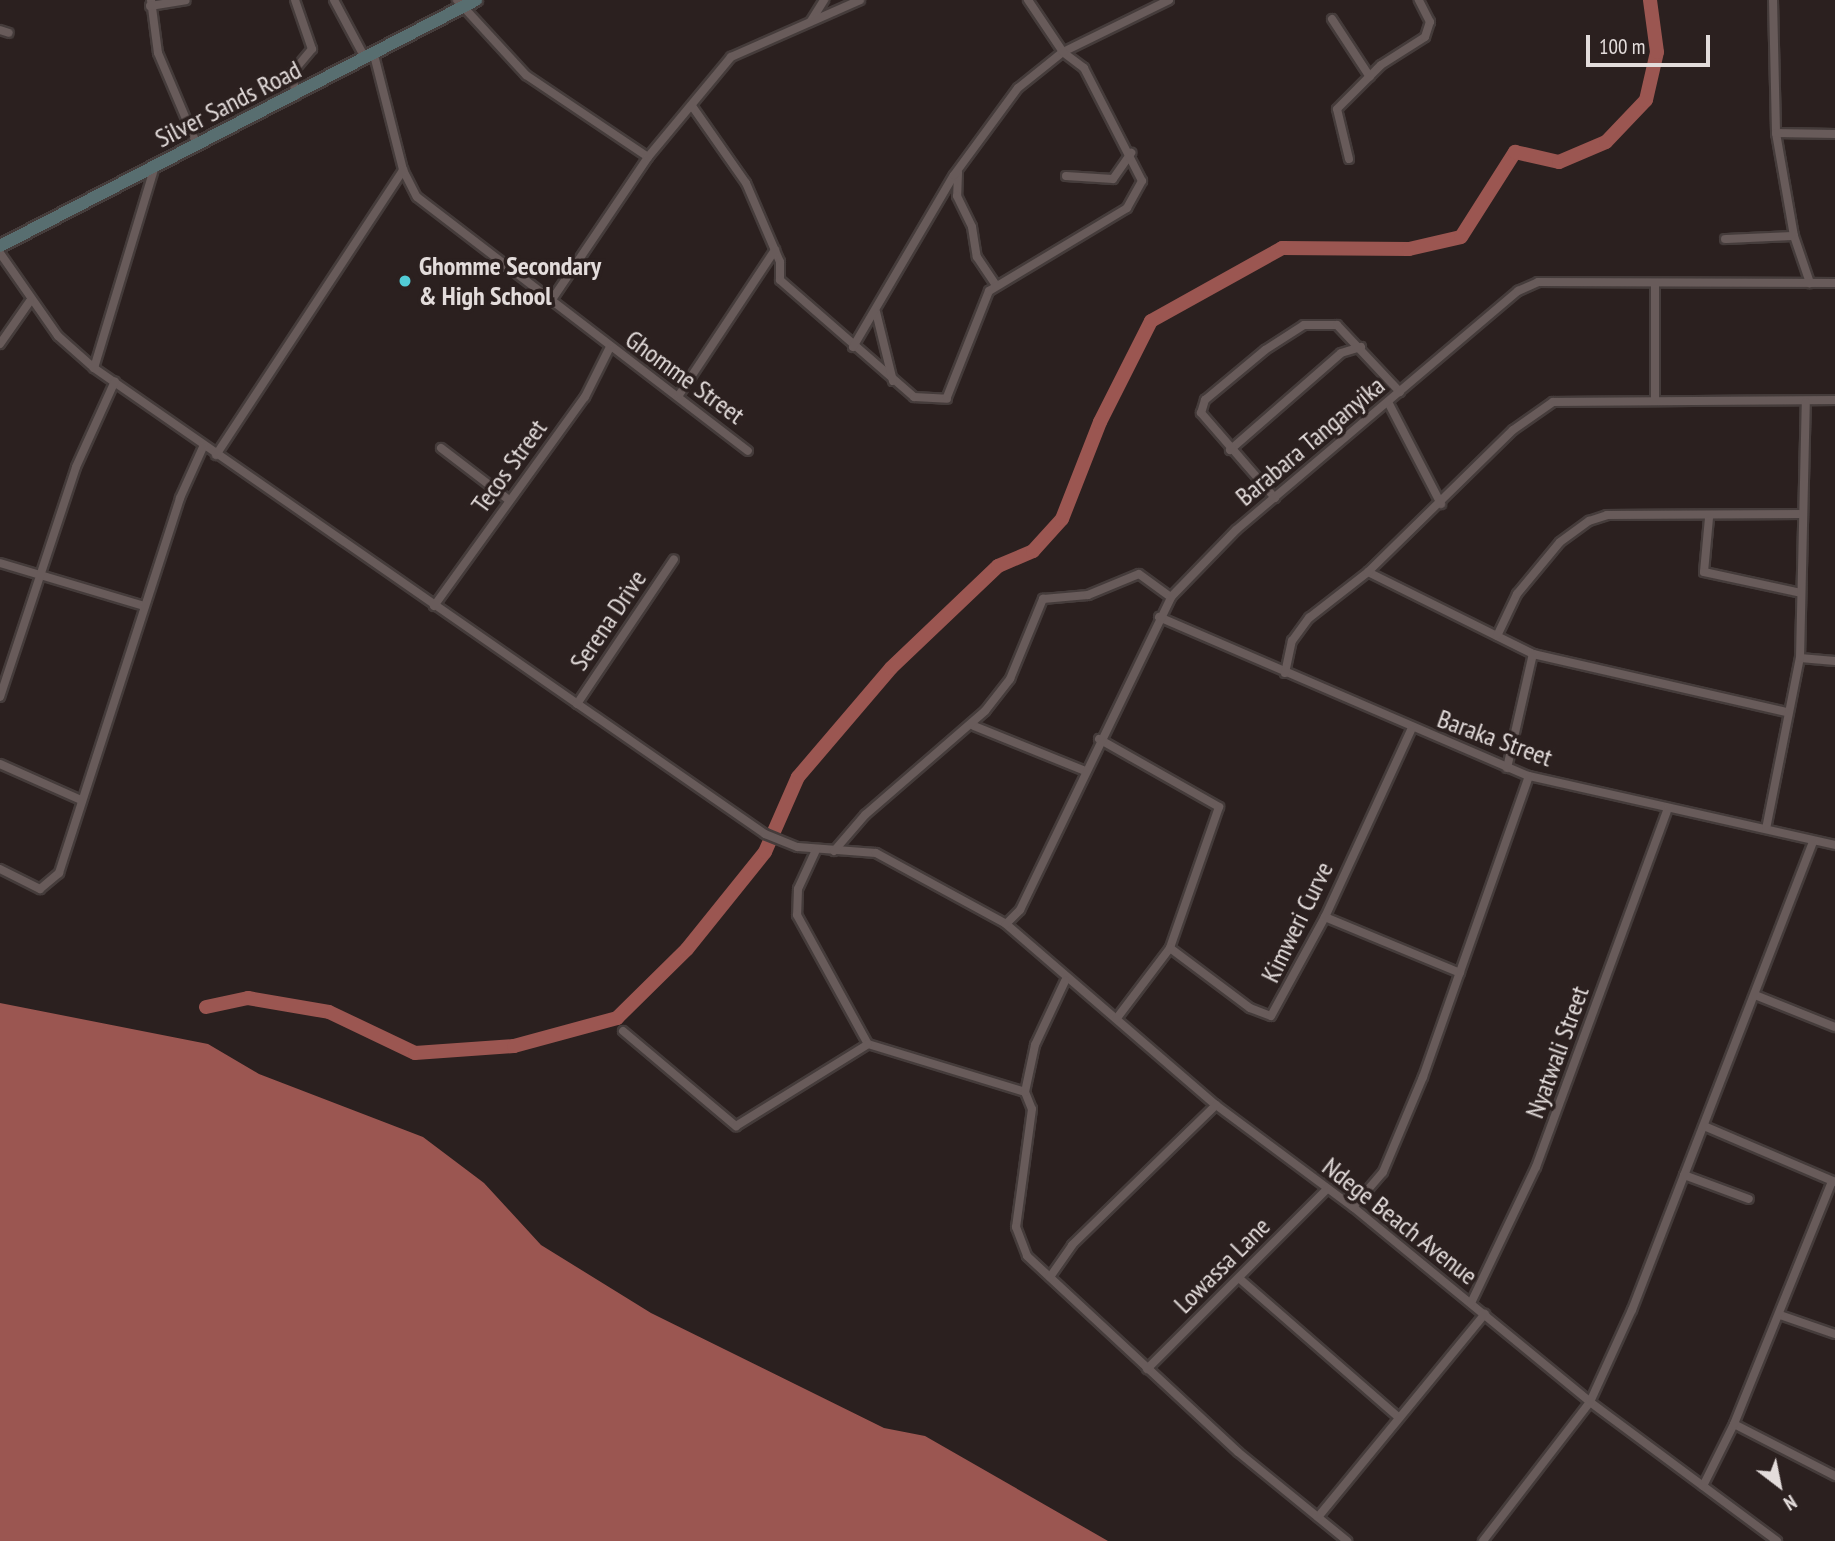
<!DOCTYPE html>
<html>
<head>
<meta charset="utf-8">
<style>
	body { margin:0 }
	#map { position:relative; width:1835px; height:1541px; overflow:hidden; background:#2b201f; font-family:"PT Sans Narrow",sans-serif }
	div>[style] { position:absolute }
	.water>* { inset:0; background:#9b5651 }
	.river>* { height:14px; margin:-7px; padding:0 7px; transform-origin:7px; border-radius:7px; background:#9b5651 }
	.roads { filter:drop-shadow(2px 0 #453c3b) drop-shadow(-2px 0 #453c3b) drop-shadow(0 2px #453c3b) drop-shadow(0 -2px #453c3b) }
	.street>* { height:8px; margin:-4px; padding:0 4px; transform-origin:4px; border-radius:4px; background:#685b5a }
	.secondary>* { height:12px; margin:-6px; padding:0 6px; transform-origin:6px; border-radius:6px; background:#586e70 }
	.dots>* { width:19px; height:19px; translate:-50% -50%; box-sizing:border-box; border:4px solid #2b201f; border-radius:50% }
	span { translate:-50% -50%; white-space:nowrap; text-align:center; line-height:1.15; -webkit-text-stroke:7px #2b201f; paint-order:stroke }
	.street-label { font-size:26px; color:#e3dcdb }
	.poi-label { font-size:26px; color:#e3dcdb; font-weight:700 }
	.left { translate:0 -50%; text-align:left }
	.north { position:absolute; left:1744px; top:1450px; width:70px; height:70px; -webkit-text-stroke:5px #2b201f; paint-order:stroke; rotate:148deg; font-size:19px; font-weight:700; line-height:28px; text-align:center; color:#e3dcdb }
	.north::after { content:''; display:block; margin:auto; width:24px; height:32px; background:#e3dcdb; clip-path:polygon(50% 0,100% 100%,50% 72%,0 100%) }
	.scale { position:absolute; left:1586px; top:35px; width:124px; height:32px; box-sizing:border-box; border:4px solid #e3dcdb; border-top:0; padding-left:9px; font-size:21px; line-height:24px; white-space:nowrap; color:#e3dcdb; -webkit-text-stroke:5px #2b201f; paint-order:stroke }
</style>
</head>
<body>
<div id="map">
	<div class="water">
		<i style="clip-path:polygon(0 1003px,208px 1044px,259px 1074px,423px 1137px,484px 1183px,541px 1245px,651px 1313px,884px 1428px,925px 1436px,1108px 1541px,0 1541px)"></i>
	</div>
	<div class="river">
		<i style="left:206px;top:1007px;width:43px;rotate:-12.1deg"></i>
		<i style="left:248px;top:998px;width:82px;rotate:9.8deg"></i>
		<i style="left:329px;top:1012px;width:95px;rotate:25.5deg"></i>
		<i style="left:415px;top:1053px;width:99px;rotate:-4deg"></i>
		<i style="left:514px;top:1046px;width:107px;rotate:-15.2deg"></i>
		<i style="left:617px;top:1018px;width:98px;rotate:-44.6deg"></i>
		<i style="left:687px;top:949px;width:124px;rotate:-51.2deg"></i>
		<i style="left:765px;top:852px;width:82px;rotate:-66.3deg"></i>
		<i style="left:798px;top:777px;width:143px;rotate:-49.5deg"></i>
		<i style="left:891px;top:668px;width:148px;rotate:-43.6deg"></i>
		<i style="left:998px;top:566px;width:38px;rotate:-23deg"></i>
		<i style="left:1033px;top:551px;width:43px;rotate:-47.8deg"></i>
		<i style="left:1062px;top:519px;width:104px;rotate:-68.6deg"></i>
		<i style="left:1100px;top:422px;width:113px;rotate:-63.2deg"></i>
		<i style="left:1151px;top:321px;width:150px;rotate:-29.1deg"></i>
		<i style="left:1282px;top:248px;width:127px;rotate:0.5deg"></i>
		<i style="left:1409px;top:249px;width:53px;rotate:-13deg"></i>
		<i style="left:1461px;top:237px;width:101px;rotate:-57.6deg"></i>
		<i style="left:1515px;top:152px;width:45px;rotate:12.8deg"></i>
		<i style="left:1559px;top:162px;width:51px;rotate:-23.1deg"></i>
		<i style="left:1606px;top:142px;width:58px;rotate:-46.4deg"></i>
		<i style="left:1646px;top:100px;width:49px;rotate:-77.1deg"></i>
		<i style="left:1657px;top:52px;width:52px;rotate:-97.7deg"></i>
	</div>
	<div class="roads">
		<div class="street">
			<i style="left:151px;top:0;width:53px;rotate:82.5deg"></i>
			<i style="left:158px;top:53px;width:100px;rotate:67deg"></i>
			<i style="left:295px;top:0;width:52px;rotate:70.9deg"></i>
			<i style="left:312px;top:49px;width:31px;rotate:130deg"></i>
			<i style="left:292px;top:73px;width:23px;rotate:80deg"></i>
			<i style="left:334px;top:0;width:66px;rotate:61.9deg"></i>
			<i style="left:457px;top:0;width:102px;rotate:47.4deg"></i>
			<i style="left:526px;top:75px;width:147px;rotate:33.9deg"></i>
			<i style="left:1773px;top:0;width:133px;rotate:88.7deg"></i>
			<i style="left:1776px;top:133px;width:105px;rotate:80.1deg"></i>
			<i style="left:1794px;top:236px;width:50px;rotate:71.2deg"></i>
			<i style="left:150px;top:6px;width:36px;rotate:-9deg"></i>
			<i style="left:1332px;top:19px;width:69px;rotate:56.8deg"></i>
			<i style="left:811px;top:21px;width:25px;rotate:-58deg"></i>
			<i style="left:0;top:30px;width:9px;rotate:18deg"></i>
			<i style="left:374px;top:55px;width:119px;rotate:75.8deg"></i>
			<i style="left:403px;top:170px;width:30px;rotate:63deg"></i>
			<i style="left:417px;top:197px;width:417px;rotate:37.5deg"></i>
			<i style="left:692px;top:106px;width:94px;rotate:55deg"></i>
			<i style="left:746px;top:183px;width:86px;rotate:66.7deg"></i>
			<i style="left:780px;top:262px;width:18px;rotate:90deg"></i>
			<i style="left:780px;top:280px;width:178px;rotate:41.1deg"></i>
			<i style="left:914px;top:397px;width:33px;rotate:3deg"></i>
			<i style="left:1776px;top:133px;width:59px;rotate:1deg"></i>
			<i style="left:1349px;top:159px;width:51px;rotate:-103.5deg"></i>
			<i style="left:1337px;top:109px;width:62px;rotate:-45deg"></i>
			<i style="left:1381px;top:65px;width:52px;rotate:-32.5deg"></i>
			<i style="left:1425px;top:37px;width:16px;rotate:-72deg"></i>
			<i style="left:1430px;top:22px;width:25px;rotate:-117deg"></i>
			<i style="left:958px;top:172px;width:24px;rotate:92deg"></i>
			<i style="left:957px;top:196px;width:34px;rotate:64deg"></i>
			<i style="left:972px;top:227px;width:30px;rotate:81deg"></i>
			<i style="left:977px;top:257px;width:34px;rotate:56deg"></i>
			<i style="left:1066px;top:176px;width:47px;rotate:3.7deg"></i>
			<i style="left:1113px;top:179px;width:32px;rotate:-55deg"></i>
			<i style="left:1725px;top:239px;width:69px;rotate:-2.5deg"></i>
			<i style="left:0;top:253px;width:101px;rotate:55.1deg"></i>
			<i style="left:58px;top:336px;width:48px;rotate:41.6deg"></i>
			<i style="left:94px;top:368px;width:817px;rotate:34.78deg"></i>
			<i style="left:765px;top:834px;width:35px;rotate:22deg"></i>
			<i style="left:798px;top:847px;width:78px;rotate:4.4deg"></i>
			<i style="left:876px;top:853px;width:148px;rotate:28.6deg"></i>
			<i style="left:1006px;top:924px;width:277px;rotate:40.8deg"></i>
			<i style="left:1216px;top:1105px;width:171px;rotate:36.7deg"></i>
			<i style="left:1353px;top:1207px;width:307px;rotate:39.4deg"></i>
			<i style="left:1590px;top:1402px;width:233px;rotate:36.6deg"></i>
			<i style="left:1655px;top:283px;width:118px;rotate:90deg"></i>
			<i style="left:551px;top:301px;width:174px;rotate:-56deg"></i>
			<i style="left:648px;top:157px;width:130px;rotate:-50.3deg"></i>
			<i style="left:731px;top:57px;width:141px;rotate:-23.8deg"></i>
			<i style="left:876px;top:312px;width:71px;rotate:76.2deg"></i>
			<i style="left:0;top:344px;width:52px;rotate:-55.1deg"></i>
			<i style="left:853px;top:347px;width:199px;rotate:-59.6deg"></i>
			<i style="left:954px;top:175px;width:108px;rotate:-53.7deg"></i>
			<i style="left:1018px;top:88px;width:58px;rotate:-38.7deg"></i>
			<i style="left:1063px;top:52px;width:118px;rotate:-26.1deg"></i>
			<i style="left:94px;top:368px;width:211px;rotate:-73.2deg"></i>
			<i style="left:679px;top:395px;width:174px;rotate:-56.5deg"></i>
			<i style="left:947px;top:397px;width:114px;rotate:-68.4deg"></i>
			<i style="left:989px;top:291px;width:161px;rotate:-31deg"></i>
			<i style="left:1127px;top:208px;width:31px;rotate:-61deg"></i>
			<i style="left:1142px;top:181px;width:127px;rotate:-117.2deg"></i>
			<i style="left:1084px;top:68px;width:26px;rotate:-143deg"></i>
			<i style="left:1063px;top:52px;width:63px;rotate:-123.9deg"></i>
			<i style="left:1388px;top:402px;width:115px;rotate:62.5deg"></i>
			<i style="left:441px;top:448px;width:86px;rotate:37.4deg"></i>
			<i style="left:1230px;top:450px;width:147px;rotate:-41.1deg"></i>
			<i style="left:1341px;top:353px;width:21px;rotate:-17deg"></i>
			<i style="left:216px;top:455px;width:341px;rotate:-56.7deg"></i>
			<i style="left:1275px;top:498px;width:113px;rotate:-131deg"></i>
			<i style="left:1201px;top:413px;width:14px;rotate:-73deg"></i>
			<i style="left:1205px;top:400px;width:78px;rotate:-39.8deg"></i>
			<i style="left:1265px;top:350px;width:46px;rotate:-32.7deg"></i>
			<i style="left:1304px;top:325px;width:33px"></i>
			<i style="left:1337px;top:325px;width:92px;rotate:46.8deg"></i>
			<i style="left:1709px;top:518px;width:54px;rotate:95.3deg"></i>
			<i style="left:1704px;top:572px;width:99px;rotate:12.2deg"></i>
			<i style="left:0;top:563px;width:150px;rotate:16.6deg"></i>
			<i style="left:1368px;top:572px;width:184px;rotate:26.4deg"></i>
			<i style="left:1533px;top:654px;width:261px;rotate:12.9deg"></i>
			<i style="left:434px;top:606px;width:258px;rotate:-54.2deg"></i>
			<i style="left:585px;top:397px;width:54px;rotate:-63.4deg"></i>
			<i style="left:1159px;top:617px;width:403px;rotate:23.3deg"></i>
			<i style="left:1529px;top:776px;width:314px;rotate:12.7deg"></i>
			<i style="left:1497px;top:636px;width:47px;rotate:-64.5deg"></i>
			<i style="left:1517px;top:594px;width:67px;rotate:-50.4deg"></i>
			<i style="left:1560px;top:542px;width:36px;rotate:-36deg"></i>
			<i style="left:1589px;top:521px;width:19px;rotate:-18deg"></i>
			<i style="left:1607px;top:515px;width:194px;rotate:-0.3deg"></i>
			<i style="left:1800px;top:658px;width:35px;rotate:5deg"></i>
			<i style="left:1285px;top:673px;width:33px;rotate:-78deg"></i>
			<i style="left:1292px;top:641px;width:29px;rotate:-54deg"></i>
			<i style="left:1309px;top:618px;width:75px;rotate:-37.9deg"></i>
			<i style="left:1368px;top:572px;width:203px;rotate:-44.4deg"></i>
			<i style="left:1513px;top:430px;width:49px;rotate:-35deg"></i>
			<i style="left:1553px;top:402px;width:282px;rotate:-0.4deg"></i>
			<i style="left:0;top:697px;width:242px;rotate:-71.7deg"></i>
			<i style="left:76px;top:467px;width:94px;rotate:-65.6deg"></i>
			<i style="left:577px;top:704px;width:174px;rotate:-56.2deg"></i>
			<i style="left:974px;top:726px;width:118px;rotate:22deg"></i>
			<i style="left:1099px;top:739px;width:138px;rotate:29.5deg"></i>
			<i style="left:1219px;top:807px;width:149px;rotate:109.2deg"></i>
			<i style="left:0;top:764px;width:89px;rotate:24deg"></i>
			<i style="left:1507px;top:768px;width:117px;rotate:-77.2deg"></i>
			<i style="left:1766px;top:829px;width:174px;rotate:-78.8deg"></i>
			<i style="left:1800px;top:658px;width:256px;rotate:-88.7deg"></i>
			<i style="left:816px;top:850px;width:43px;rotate:114.8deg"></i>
			<i style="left:798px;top:889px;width:26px;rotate:92deg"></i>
			<i style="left:797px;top:915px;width:147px;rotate:61.2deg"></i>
			<i style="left:868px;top:1044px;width:164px;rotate:17deg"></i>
			<i style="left:1025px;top:1092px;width:18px;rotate:68deg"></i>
			<i style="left:1032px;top:1109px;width:119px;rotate:97.7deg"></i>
			<i style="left:1016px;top:1227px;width:31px;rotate:69deg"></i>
			<i style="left:1027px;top:1256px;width:288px;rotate:42.9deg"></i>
			<i style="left:1238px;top:1452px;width:141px;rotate:39.2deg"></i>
			<i style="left:834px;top:851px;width:48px;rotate:-49.3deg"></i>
			<i style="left:865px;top:815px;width:159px;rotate:-40.9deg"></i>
			<i style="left:985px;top:711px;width:41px;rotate:-52deg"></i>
			<i style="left:1010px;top:679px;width:87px;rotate:-67.6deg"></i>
			<i style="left:1043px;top:599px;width:45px;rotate:-5.1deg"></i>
			<i style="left:1088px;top:595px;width:55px;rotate:-22.4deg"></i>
			<i style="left:1139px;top:574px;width:39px;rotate:36deg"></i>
			<i style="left:0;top:869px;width:45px;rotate:26.6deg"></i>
			<i style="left:40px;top:889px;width:25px;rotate:-40deg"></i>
			<i style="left:59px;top:873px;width:394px;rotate:-72.1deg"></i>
			<i style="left:180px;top:498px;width:56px;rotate:-65.7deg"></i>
			<i style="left:1325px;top:917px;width:146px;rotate:22.5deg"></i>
			<i style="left:1006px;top:924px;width:20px;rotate:-45deg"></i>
			<i style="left:1020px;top:910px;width:348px;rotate:-64.2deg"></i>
			<i style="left:1171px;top:597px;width:93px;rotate:-45.9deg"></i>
			<i style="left:1236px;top:530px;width:370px;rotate:-40.3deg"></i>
			<i style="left:1518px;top:291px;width:22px;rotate:-24deg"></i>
			<i style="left:1538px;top:282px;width:297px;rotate:0.2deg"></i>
			<i style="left:1755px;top:995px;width:86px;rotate:21.8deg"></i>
			<i style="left:1117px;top:1018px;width:88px;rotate:-52.9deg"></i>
			<i style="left:1170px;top:948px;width:100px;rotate:36.9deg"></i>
			<i style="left:1250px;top:1008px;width:22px;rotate:21deg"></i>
			<i style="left:1271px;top:1016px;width:113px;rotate:-61.4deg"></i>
			<i style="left:1325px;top:917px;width:206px;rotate:-65.3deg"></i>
			<i style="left:623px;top:1031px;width:148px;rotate:40.1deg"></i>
			<i style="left:736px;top:1126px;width:155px;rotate:-31.8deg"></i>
			<i style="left:1025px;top:1092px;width:48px;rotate:-78deg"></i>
			<i style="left:1035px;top:1045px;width:71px;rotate:-64.9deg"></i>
			<i style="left:1704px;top:1126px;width:142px;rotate:23.1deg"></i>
			<i style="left:1684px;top:1175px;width:69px;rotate:20.3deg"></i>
			<i style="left:1353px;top:1207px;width:46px;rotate:-49.4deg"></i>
			<i style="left:1383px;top:1172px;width:103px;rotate:-67.2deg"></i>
			<i style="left:1423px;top:1077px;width:319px;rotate:-70.6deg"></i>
			<i style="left:1050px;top:1277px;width:39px;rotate:-55deg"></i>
			<i style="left:1072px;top:1245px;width:201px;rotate:-44.2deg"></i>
			<i style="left:1240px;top:1279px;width:208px;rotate:41.1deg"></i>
			<i style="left:1471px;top:1303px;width:151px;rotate:-64.5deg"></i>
			<i style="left:1536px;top:1167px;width:382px;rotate:-69.8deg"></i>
			<i style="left:1780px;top:1315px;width:58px;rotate:19.1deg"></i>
			<i style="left:1147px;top:1369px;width:252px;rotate:-45deg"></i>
			<i style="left:1734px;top:1424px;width:114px;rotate:27.2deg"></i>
			<i style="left:1703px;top:1486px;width:69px;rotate:-63.4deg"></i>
			<i style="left:1734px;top:1424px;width:262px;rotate:-68deg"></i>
			<i style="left:1318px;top:1517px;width:263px;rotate:-50.6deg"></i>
			<i style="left:1483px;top:1541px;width:175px;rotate:-52.4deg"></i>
			<i style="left:1590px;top:1402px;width:101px;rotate:-65.5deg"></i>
			<i style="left:1632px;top:1310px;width:502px;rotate:-68.86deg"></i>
		</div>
		<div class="secondary">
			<i style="left:0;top:246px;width:536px;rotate:-27.33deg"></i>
		</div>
	</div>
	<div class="dots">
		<i style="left:405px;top:281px;background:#52ccd6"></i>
	</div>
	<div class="street-label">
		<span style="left:228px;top:104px;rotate:-27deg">Silver Sands Road</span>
		<span style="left:685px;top:377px;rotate:36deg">Ghomme Street</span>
		<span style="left:1310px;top:441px;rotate:-40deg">Barabara Tanganyika</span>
		<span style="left:509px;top:466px;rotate:-54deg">Tecos Street</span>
		<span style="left:608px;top:620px;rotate:-56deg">Serena Drive</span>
		<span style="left:1495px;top:738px;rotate:20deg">Baraka Street</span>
		<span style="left:1297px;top:922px;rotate:-64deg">Kimweri Curve</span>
		<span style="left:1557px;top:1052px;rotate:-70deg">Nyatwali Street</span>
		<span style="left:1400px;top:1221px;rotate:38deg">Ndege Beach Avenue</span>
		<span style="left:1222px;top:1265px;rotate:-45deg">Lowassa Lane</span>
	</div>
	<div class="poi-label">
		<span class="left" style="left:419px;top:281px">Ghomme Secondary<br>&amp; High School</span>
	</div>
	<div class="north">N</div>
	<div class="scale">100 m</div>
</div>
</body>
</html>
